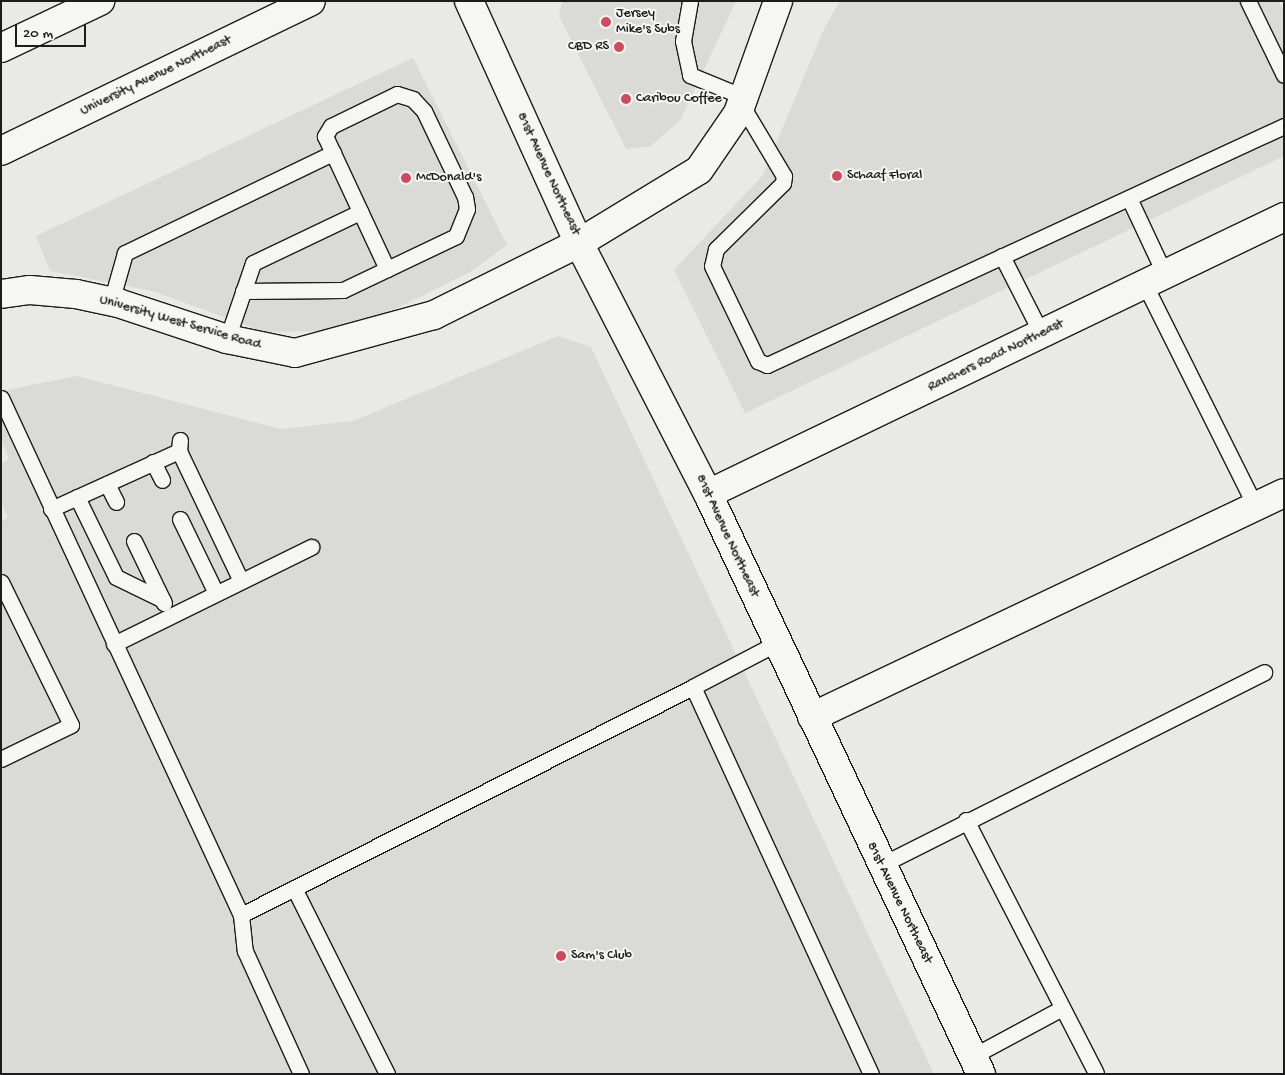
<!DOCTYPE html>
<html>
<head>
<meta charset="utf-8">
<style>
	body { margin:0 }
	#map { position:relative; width:1285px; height:1075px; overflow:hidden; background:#e9e9e5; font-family:"Gochi Hand",sans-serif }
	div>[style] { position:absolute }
	.built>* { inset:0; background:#dadad6 }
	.roads { filter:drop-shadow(1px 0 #1c1c1c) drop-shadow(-1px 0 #1c1c1c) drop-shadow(0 1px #1c1c1c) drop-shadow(0 -1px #1c1c1c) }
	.service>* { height:15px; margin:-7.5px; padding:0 7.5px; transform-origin:7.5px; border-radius:7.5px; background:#f6f6f2 }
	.minor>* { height:28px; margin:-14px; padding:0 14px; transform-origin:14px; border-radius:14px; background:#f6f6f2 }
	.tertiary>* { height:28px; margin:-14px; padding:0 14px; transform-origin:14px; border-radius:14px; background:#f6f6f2 }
	.primary>* { height:28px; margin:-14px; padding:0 14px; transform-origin:14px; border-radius:14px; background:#f6f6f2 }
	.dots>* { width:14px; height:14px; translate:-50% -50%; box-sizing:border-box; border:2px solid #f6f6f2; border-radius:50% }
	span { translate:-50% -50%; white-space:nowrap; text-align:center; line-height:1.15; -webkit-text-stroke:4px #f6f6f2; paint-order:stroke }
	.poi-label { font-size:14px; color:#1c1c1c }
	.left { translate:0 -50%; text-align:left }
	.right { translate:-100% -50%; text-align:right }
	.street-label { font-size:14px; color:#1c1c1c }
	.frame { position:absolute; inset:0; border:2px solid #1c1c1c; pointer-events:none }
	.scale { position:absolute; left:15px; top:25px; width:71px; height:22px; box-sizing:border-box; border:2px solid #1c1c1c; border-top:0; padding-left:6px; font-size:15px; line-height:18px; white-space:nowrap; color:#1c1c1c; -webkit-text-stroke:4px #f6f6f2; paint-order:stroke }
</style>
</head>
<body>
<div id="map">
	<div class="built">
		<i style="clip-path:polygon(562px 1px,736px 1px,681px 119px,651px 146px,626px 149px,559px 16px)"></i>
		<i style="clip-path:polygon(840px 1px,1279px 1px,1284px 12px,1284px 156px,745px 413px,674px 270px,763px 175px,823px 31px)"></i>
		<i style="clip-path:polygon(413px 58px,507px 245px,472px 271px,379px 317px,323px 331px,266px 332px,152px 291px,50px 271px,36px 236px)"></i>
		<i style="clip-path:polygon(558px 336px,591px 347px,934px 1074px,1px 1074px,1px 522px,8px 518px,1px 501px,1px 464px,9px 459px,1px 439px,1px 391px,77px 376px,281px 429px,353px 421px)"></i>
	</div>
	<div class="roads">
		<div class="service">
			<i style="left:690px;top:1px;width:41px;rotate:99.9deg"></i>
			<i style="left:683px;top:41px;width:35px;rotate:78deg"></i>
			<i style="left:690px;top:75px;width:58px;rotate:22.2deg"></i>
			<i style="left:1248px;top:1px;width:82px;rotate:64.1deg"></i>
			<i style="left:741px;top:104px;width:84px;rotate:59.2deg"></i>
			<i style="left:784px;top:176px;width:7px;rotate:98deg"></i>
			<i style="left:783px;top:183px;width:94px;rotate:135.4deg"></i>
			<i style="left:716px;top:249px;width:17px;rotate:103deg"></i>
			<i style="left:712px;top:266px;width:106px;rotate:64.2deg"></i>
			<i style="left:758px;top:361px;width:10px;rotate:24deg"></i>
			<i style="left:767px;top:365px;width:570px;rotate:-24.81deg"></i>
			<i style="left:1129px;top:198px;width:85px;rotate:64.9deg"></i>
			<i style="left:1002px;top:256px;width:89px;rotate:63.1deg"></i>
			<i style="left:1145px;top:285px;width:247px;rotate:63.5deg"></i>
			<i style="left:243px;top:291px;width:100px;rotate:-0.6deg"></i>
			<i style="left:343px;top:290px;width:125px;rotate:-25.5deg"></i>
			<i style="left:456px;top:236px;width:29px;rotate:-68deg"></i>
			<i style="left:467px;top:209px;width:12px;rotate:-99deg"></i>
			<i style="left:465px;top:197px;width:95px;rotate:-115.5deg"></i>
			<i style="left:424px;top:111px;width:16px;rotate:-133deg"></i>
			<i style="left:413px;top:99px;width:17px;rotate:-163deg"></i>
			<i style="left:397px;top:94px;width:73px;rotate:154.1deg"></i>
			<i style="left:331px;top:126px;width:12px;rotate:121deg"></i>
			<i style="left:325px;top:136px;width:147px;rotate:65deg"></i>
			<i style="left:111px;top:302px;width:51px;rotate:-74.1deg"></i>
			<i style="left:125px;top:253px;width:231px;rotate:-25.7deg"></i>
			<i style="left:227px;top:339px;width:80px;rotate:-71.1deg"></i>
			<i style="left:253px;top:263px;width:119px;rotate:-25.5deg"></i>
			<i style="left:1px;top:398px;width:570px;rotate:65.1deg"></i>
			<i style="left:241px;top:915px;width:36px;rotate:84deg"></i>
			<i style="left:245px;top:951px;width:135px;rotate:65.5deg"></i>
			<i style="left:179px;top:451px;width:144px;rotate:64.5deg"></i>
			<i style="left:153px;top:462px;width:20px;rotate:63deg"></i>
			<i style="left:107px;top:484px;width:20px;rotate:63deg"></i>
			<i style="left:77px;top:497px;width:89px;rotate:64deg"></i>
			<i style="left:116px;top:577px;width:52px;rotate:26.1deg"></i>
			<i style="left:51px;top:509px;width:141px;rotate:-24.4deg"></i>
			<i style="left:179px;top:451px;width:11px;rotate:-85deg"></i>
			<i style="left:180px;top:519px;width:82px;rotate:64.1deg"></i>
			<i style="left:134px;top:541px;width:69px;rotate:64.2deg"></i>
			<i style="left:1px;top:582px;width:159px;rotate:63.9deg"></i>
			<i style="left:71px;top:725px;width:78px;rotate:154.1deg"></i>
			<i style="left:777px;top:643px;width:95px;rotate:152.4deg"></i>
			<i style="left:693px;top:687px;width:426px;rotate:65.3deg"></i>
			<i style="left:114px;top:644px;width:220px;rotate:-26.2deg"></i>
			<i style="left:966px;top:820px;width:284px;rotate:62.8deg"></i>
			<i style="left:881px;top:865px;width:429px;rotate:-26.7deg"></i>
			<i style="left:294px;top:888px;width:208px;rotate:63.4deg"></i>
			<i style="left:241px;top:915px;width:506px;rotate:-26.77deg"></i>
			<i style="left:973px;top:1056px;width:101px;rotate:-28.3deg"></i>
		</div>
		<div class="minor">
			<i style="left:708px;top:494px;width:639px;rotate:-25.68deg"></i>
			<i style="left:812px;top:717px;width:522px;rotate:-25.39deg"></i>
		</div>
		<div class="tertiary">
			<i style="left:469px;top:1px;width:266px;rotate:65.6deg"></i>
			<i style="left:579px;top:243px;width:282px;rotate:62.8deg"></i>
			<i style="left:708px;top:494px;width:641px;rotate:64.79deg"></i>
			<i style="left:1px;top:294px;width:29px;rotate:-8deg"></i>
			<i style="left:30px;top:290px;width:46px;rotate:5deg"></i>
			<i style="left:76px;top:294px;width:43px;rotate:12.1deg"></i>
			<i style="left:118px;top:303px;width:115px;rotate:18.3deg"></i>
			<i style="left:227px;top:339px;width:69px;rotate:11.6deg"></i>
			<i style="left:295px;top:353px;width:144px;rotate:-15.3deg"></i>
			<i style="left:434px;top:315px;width:162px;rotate:-26.4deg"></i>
			<i style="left:579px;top:243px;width:140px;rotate:-31.3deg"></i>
			<i style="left:699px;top:170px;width:69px;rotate:-55.6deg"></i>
			<i style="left:738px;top:113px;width:119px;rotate:-70.3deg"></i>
		</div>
		<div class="primary">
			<i style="left:1px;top:48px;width:110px;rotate:-25.4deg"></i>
			<i style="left:1px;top:151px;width:344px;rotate:-25.8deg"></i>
		</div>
	</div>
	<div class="dots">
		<i style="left:606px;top:22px;background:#d1495b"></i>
		<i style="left:619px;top:47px;background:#d1495b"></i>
		<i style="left:626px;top:99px;background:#d1495b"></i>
		<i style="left:837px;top:176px;background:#d1495b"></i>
		<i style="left:406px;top:178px;background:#d1495b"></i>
		<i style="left:561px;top:956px;background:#d1495b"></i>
	</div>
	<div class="poi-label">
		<span class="left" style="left:616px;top:22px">Jersey<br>Mike's Subs</span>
		<span class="right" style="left:609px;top:47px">CBD RS</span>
		<span class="left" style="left:636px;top:99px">Caribou Coffee</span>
		<span class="left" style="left:847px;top:176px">Schaaf Floral</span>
		<span class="left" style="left:416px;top:178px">McDonald's</span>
		<span class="left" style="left:571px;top:956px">Sam's Club</span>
	</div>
	<div class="street-label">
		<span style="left:156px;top:76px;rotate:-26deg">University Avenue Northeast</span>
		<span style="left:548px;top:174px;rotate:65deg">81st Avenue Northeast</span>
		<span style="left:180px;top:323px;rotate:16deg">University West Service Road</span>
		<span style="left:996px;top:356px;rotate:-26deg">Ranchers Road Northeast</span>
		<span style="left:727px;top:536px;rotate:65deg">81st Avenue Northeast</span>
		<span style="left:899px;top:903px;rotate:64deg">81st Avenue Northeast</span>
	</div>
	<div class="frame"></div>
	<div class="scale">20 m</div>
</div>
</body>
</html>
